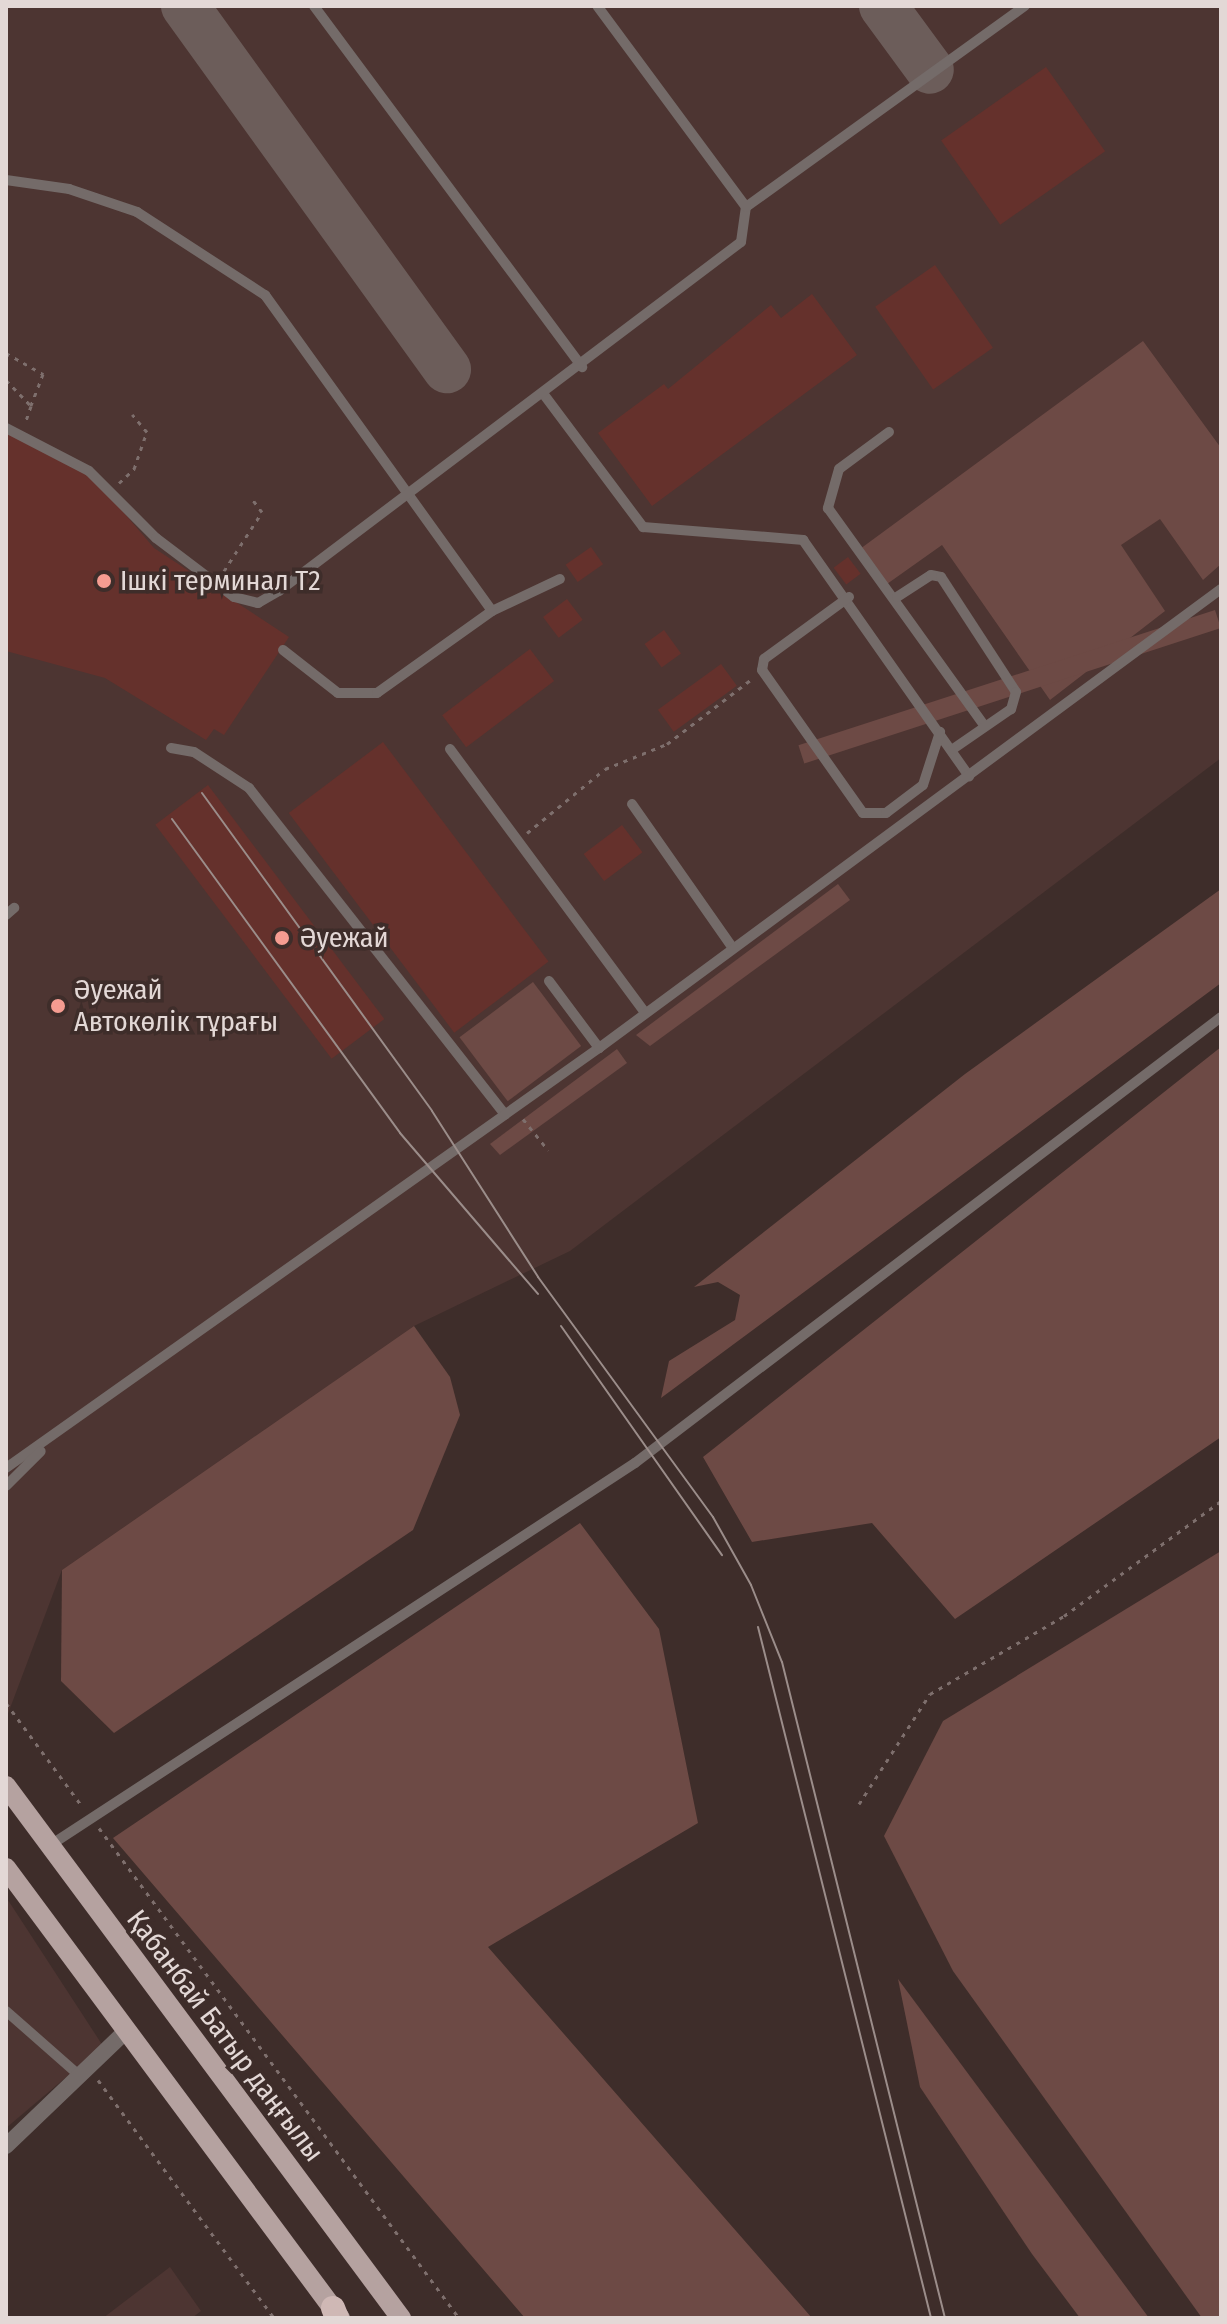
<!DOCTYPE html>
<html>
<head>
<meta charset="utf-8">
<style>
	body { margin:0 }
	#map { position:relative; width:1227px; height:2324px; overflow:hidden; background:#3e2d2a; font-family:"Fira Sans Condensed",sans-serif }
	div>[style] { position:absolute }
	.built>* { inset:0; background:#4d3532 }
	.green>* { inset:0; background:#6d4a45; transform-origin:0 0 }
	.taxiway>* { height:48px; margin:-24px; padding:0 24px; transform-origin:24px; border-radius:24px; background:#6c5d5a }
	.building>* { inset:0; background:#65312c; transform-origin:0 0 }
	.path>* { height:3px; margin-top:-1.5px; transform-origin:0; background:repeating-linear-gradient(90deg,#7e6f6d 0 4px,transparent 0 10px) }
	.lane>* { height:10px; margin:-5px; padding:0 5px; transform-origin:5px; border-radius:5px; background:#746b69 }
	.street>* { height:16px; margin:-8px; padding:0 8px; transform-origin:8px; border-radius:8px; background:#746b69 }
	.primary>* { height:20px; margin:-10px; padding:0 10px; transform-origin:10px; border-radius:10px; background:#b5a2a0 }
	.highway>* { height:24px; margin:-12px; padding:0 12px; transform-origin:12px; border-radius:12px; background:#cfb8b5 }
	.tram>* { height:2px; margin:-1px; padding:0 1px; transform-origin:1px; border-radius:1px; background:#9b8d8a }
	.dots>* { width:22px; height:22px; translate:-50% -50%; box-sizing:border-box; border:4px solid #3e2d2a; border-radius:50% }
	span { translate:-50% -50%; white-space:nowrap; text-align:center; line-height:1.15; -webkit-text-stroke:7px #3e2d2a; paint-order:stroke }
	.poi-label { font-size:28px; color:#e3d8d6 }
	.left { translate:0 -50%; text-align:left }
	.street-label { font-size:28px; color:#e3d8d6 }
	.frame { position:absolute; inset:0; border:8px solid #e3d8d6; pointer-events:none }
</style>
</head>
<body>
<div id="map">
	<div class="built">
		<i style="clip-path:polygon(6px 6px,1221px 6px,1221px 758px,570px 1251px,414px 1326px,62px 1570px,6px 1719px)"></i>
		<i style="clip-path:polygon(6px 1897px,103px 2046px,6px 2128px)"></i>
		<i style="clip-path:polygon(170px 2267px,201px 2311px,192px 2318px,103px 2318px)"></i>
	</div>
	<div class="green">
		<i style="clip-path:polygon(1143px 341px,1221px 448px,1221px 564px,1203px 580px,1160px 519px,1121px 545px,1165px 611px,1050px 700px,942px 545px,887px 584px,860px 549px)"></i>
		<i style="left:1215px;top:610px;width:19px;height:438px;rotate:72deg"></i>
		<i style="clip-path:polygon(838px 884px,850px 900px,650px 1046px,636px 1035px)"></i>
		<i style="clip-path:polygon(1221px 889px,1221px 983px,661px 1398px,669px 1361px,735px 1320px,740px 1295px,718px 1282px,694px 1287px,965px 1074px)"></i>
		<i style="left:533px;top:982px;width:80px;height:92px;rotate:53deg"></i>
		<i style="clip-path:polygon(1221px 1047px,1221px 1437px,955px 1619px,872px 1523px,752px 1542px,703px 1457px)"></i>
		<i style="clip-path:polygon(617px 1049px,627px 1063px,500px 1155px,490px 1144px)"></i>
		<i style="clip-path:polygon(414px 1326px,450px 1377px,460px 1415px,413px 1530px,114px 1733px,61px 1681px,62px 1570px)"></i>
		<i style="clip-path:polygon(580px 1523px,659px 1629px,698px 1823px,488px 1947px,812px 2318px,525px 2318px,113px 1838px)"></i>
		<i style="clip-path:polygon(1221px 1551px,1221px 2318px,1202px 2318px,953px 1971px,884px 1836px,943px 1721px)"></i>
		<i style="clip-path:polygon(898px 1979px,1149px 2318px,1080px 2318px,1032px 2254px,920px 2087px)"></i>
	</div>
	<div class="taxiway">
		<i style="left:185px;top:6px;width:448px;rotate:54.2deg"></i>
		<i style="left:883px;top:6px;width:79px;rotate:53.7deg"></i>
	</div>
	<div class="building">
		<i style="left:1046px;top:67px;width:103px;height:128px;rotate:55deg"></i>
		<i style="left:935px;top:265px;width:101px;height:73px;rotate:55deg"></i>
		<i style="clip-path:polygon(812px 294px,857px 355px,652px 506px,598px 433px,664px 384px,668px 389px,771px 305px,781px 318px)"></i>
		<i style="clip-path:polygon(6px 432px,69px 462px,102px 487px,154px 548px,289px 637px,224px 735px,214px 729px,206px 740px,105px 678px,6px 651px)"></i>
		<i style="left:591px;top:547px;width:21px;height:31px;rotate:55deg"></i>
		<i style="left:848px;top:557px;width:21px;height:18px;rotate:53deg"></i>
		<i style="left:567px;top:599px;width:26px;height:30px;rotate:53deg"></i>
		<i style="left:664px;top:630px;width:29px;height:24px;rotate:54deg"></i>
		<i style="left:530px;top:649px;width:40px;height:110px;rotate:53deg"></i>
		<i style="left:721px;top:664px;width:27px;height:78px;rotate:54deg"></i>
		<i style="left:383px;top:742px;width:275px;height:118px;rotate:53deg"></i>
		<i style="left:208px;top:785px;width:293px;height:66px;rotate:53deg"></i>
		<i style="left:622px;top:825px;width:34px;height:48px;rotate:53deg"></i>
	</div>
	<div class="path">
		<i style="left:6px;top:353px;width:43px;rotate:29.6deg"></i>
		<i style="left:43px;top:374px;width:34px;rotate:111deg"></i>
		<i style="left:6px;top:380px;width:36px;rotate:46deg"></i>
		<i style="left:31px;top:406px;width:18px;rotate:109deg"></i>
		<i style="left:119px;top:483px;width:21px;rotate:-43deg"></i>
		<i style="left:134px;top:469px;width:39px;rotate:-71deg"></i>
		<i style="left:147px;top:432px;width:23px;rotate:-130deg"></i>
		<i style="left:224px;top:571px;width:70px;rotate:-57.2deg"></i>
		<i style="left:262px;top:512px;width:15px;rotate:-127deg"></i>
		<i style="left:527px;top:833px;width:101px;rotate:-39.4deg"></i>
		<i style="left:605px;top:769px;width:67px;rotate:-22deg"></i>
		<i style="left:667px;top:744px;width:108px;rotate:-37.5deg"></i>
		<i style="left:523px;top:1119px;width:40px;rotate:51deg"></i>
		<i style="left:6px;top:1703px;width:128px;rotate:53.6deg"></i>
		<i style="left:859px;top:1804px;width:131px;rotate:-57.2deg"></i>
		<i style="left:930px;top:1694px;width:155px;rotate:-30.2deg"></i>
		<i style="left:1064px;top:1616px;width:195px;rotate:-36.2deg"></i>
		<i style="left:99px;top:1828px;width:608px;rotate:53.7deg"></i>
		<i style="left:98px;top:2080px;width:296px;rotate:53.5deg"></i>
	</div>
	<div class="lane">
		<i style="left:314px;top:6px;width:450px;rotate:53.4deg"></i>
		<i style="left:6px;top:180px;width:64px;rotate:8.1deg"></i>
		<i style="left:69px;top:189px;width:72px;rotate:18.7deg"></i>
		<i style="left:137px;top:212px;width:153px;rotate:33deg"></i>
		<i style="left:265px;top:295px;width:389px;rotate:54.3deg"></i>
		<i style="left:492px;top:611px;width:75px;rotate:-25.2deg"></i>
		<i style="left:746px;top:207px;width:344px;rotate:-35.8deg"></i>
		<i style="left:545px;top:396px;width:164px;rotate:53.2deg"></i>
		<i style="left:643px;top:527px;width:161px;rotate:4.6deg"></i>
		<i style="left:803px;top:540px;width:289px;rotate:54.9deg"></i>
		<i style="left:6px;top:428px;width:93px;rotate:27.4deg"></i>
		<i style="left:89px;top:471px;width:95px;rotate:45deg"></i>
		<i style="left:156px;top:538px;width:98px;rotate:37.1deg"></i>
		<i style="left:234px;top:597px;width:25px;rotate:14deg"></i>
		<i style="left:258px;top:603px;width:24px;rotate:-30deg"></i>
		<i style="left:279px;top:591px;width:579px;rotate:-37.07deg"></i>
		<i style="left:741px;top:242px;width:35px;rotate:-82deg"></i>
		<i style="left:746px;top:207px;width:250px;rotate:-126.5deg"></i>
		<i style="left:889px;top:432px;width:62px;rotate:143.5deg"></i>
		<i style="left:839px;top:469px;width:41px;rotate:105.8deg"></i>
		<i style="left:828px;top:508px;width:267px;rotate:54.3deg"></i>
		<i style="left:849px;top:597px;width:105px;rotate:143.9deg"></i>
		<i style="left:764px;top:659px;width:11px;rotate:100deg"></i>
		<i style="left:762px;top:670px;width:175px;rotate:54.8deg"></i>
		<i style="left:863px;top:813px;width:23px"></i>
		<i style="left:886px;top:813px;width:46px;rotate:-37.1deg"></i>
		<i style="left:923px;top:785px;width:56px;rotate:-72.2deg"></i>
		<i style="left:897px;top:597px;width:40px;rotate:-32.9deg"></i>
		<i style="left:931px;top:575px;width:10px;rotate:11deg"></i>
		<i style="left:941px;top:577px;width:137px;rotate:56.9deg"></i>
		<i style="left:1016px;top:692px;width:18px;rotate:106deg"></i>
		<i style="left:1011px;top:709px;width:70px;rotate:145.4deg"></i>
		<i style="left:283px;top:650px;width:70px;rotate:38deg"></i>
		<i style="left:338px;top:693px;width:39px"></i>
		<i style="left:377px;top:693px;width:141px;rotate:-35.5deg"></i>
		<i style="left:171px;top:748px;width:23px;rotate:10deg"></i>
		<i style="left:194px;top:752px;width:66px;rotate:33.2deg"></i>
		<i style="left:249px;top:788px;width:415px;rotate:51.9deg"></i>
		<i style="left:450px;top:749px;width:328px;rotate:53.5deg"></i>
		<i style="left:632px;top:804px;width:174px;rotate:55deg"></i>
		<i style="left:6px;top:915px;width:11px;rotate:-41deg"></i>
		<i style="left:549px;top:981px;width:84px;rotate:53.3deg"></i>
		<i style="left:6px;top:1468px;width:727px;rotate:-35.31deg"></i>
		<i style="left:599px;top:1048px;width:773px;rotate:-36.43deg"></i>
		<i style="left:6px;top:1486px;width:49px;rotate:-45deg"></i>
		<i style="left:49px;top:1846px;width:700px;rotate:-33.17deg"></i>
		<i style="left:635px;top:1463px;width:736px;rotate:-37.27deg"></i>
		<i style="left:6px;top:2011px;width:98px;rotate:41.3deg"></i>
	</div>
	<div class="street">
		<i style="left:6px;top:2146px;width:166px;rotate:-43.8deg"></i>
	</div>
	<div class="primary">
		<i style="left:6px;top:1786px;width:663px;rotate:53.41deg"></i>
		<i style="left:6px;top:1868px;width:560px;rotate:53.42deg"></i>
	</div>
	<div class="highway">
		<i style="left:333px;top:2308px;width:11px;rotate:68deg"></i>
	</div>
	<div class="tram">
		<i style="left:202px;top:793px;width:392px;rotate:54.1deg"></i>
		<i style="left:432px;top:1111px;width:197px;rotate:57.4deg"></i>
		<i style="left:538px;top:1277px;width:297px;rotate:53.9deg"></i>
		<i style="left:713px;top:1517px;width:78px;rotate:60.8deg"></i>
		<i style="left:751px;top:1585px;width:83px;rotate:68.1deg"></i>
		<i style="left:782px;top:1662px;width:676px;rotate:76.05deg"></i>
		<i style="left:172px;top:819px;width:388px;rotate:54deg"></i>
		<i style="left:400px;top:1133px;width:212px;rotate:49.4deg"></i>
		<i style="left:561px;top:1326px;width:280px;rotate:54.9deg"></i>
		<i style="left:758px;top:1627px;width:712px;rotate:75.94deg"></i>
	</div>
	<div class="dots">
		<i style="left:104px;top:581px;background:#f59c91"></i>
		<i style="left:282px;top:938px;background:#f59c91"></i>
		<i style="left:58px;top:1006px;background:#f59c91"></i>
	</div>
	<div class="poi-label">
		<span class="left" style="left:120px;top:581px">Ішкі терминал T2</span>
		<span class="left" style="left:300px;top:938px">Әуежай</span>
		<span class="left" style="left:74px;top:1006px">Әуежай<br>Автокөлік тұрағы</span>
	</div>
	<div class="street-label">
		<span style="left:225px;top:2036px;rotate:53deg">Қабанбай Батыр даңғылы</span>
	</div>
	<div class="frame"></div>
</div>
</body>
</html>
